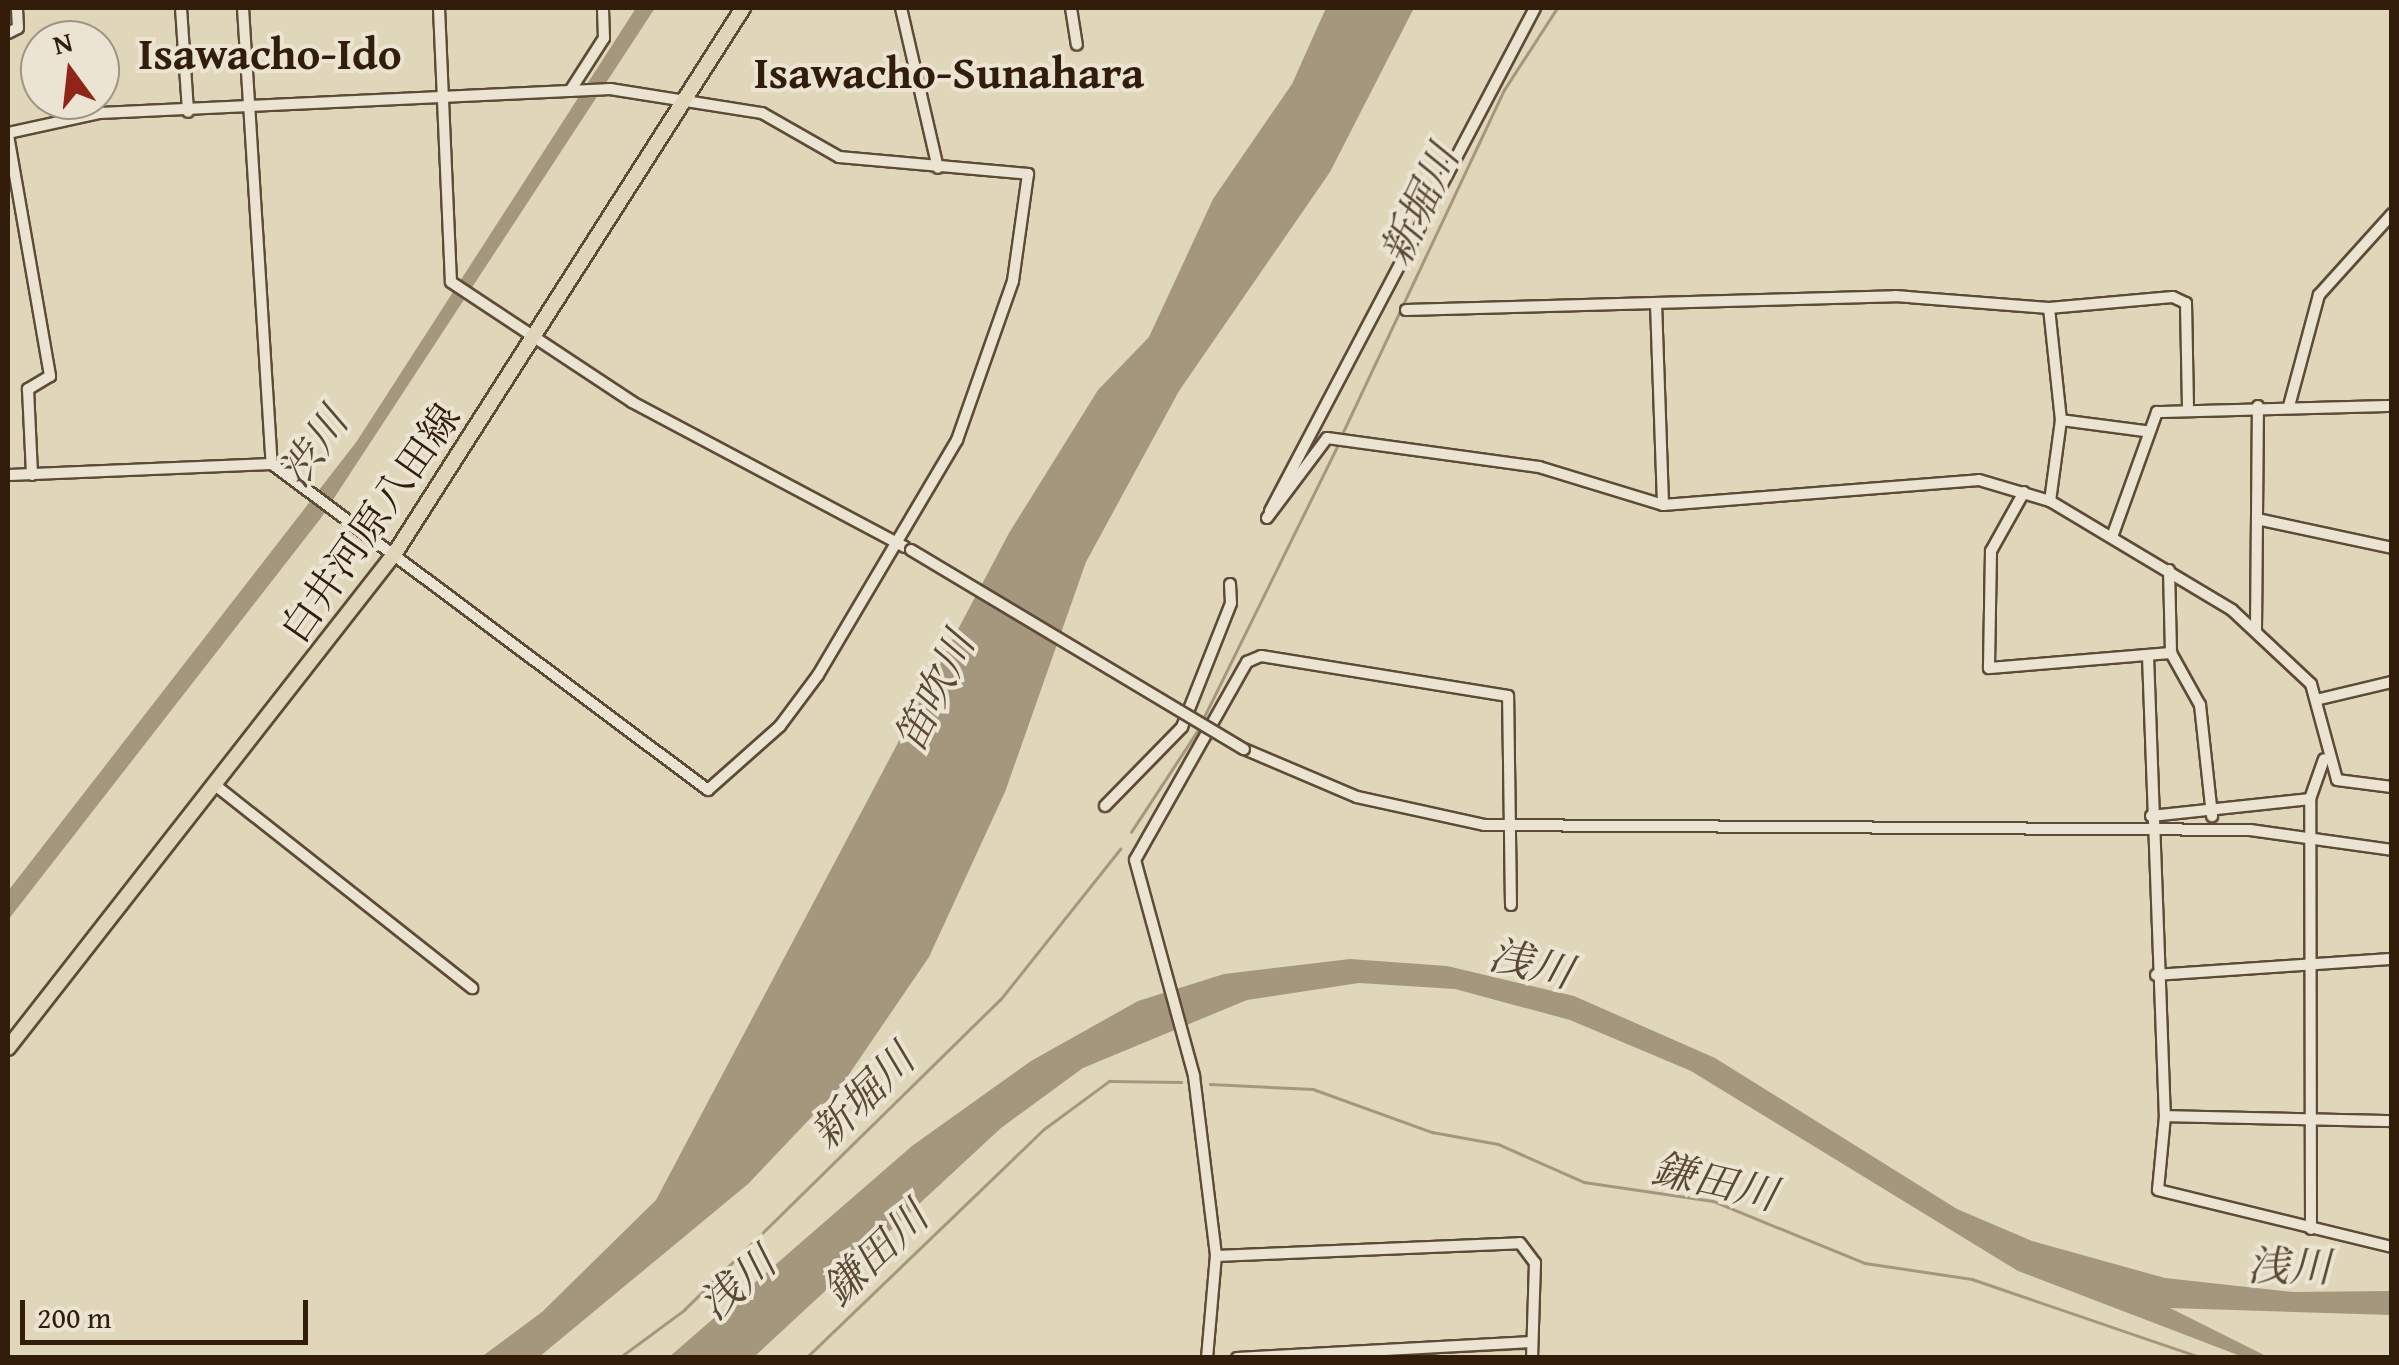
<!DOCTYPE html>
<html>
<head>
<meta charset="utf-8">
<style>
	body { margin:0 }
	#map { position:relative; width:2399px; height:1365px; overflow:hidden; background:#e0d6ba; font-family:"Gentium Book Plus","Noto Serif JP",serif }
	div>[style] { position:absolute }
	.water>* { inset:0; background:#a5977e }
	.stream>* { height:2.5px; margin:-1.25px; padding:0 1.25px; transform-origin:1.25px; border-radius:1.25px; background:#a5977e }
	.roads { filter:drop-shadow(2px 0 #5e4b37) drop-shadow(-2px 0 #5e4b37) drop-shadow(0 2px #5e4b37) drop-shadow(0 -2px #5e4b37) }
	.minor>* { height:10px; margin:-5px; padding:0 5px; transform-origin:5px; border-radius:5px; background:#ebe4d2 }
	.major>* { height:14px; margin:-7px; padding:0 7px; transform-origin:7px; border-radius:7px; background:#e0d6ba }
	.bridges { filter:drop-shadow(2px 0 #5e4b37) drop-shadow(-2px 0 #5e4b37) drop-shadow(0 2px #5e4b37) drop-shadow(0 -2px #5e4b37) }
	.minor-bridge>* { height:10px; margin:-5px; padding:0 5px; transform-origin:5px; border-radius:5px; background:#ebe4d2 }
	span { translate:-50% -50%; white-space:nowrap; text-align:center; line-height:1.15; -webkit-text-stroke:8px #ebe4d2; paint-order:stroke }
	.street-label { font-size:40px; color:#321d0b }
	.water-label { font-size:42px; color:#5a4833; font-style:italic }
	.quarter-label { font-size:45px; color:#321d0b; font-weight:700 }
	.frame { position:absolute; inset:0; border:10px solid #321d0b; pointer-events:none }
	.north { position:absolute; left:20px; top:20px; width:100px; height:100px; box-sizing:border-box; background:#ebe4d2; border:2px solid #a19482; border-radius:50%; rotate:345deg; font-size:28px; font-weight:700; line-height:40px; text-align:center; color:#321d0b }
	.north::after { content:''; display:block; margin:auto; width:35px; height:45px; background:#8f2418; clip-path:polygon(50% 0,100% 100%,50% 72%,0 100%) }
	.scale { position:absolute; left:20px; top:1300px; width:288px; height:45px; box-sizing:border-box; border:5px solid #321d0b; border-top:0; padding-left:12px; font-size:30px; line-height:35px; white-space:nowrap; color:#321d0b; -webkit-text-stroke:8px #ebe4d2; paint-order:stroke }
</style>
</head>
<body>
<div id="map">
	<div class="water">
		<i style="clip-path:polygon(636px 8px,655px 8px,321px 518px,8px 920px,8px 891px,357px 441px)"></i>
		<i style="clip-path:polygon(1326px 8px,1414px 8px,1330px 172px,1179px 391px,1086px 562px,1005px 792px,929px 957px,841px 1086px,748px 1184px,539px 1357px,480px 1358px,542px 1312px,656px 1200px,1009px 533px,1098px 390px,1149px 337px,1213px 199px,1292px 84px)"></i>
		<i style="clip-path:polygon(1350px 959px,1447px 966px,1574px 996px,1715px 1058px,1957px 1209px,2032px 1241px,2165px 1278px,2293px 1292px,2392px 1291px,2391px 1315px,2170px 1308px,2268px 1357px,2243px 1357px,2018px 1271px,1691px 1071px,1570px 1020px,1455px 989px,1359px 983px,1247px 1000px,1083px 1068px,1001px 1128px,754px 1357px,668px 1358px,912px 1146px,1031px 1061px,1138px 1001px,1224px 974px)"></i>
	</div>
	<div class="stream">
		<i style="left:1343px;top:432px;width:378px;rotate:-64.8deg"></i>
		<i style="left:1504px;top:90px;width:98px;rotate:-57.1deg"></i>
		<i style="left:1203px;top:719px;width:303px;rotate:-63.8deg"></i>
		<i style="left:1131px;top:832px;width:126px;rotate:-56.7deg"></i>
		<i style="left:1210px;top:1084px;width:103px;rotate:2.8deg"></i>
		<i style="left:1313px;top:1089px;width:127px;rotate:19.9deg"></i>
		<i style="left:1432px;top:1132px;width:67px;rotate:10.3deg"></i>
		<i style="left:1498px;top:1144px;width:94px;rotate:23.8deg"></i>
		<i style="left:1584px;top:1182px;width:130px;rotate:8.4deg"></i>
		<i style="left:1713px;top:1201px;width:164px;rotate:22.2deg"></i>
		<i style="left:1865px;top:1263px;width:108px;rotate:8.5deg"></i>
		<i style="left:1972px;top:1279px;width:244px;rotate:18.9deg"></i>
		<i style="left:1380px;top:1355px;width:147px;rotate:-2.7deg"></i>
		<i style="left:619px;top:1358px;width:81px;rotate:-36.4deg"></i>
		<i style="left:684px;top:1310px;width:443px;rotate:-44.5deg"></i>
		<i style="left:1000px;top:1000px;width:193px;rotate:-51.5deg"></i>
		<i style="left:806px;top:1358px;width:330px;rotate:-43.9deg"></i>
		<i style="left:1044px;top:1129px;width:81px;rotate:-36.4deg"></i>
		<i style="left:1109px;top:1081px;width:72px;rotate:0.8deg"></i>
	</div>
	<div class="roads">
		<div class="minor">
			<i style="left:181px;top:8px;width:104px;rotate:86.1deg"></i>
			<i style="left:243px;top:8px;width:457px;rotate:86.4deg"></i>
			<i style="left:439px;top:8px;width:274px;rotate:87.5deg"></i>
			<i style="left:451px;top:282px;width:217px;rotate:33.5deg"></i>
			<i style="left:632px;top:402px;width:309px;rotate:28deg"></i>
			<i style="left:901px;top:8px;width:164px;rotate:77deg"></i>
			<i style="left:1071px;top:8px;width:37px;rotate:81deg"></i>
			<i style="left:8px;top:33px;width:11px;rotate:-27deg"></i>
			<i style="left:18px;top:28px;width:20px;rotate:-93deg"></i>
			<i style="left:570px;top:91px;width:63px;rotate:-57.3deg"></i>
			<i style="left:604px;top:38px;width:30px;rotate:-92deg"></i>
			<i style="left:8px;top:133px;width:94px;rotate:-12.3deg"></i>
			<i style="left:100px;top:113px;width:511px;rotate:-2.69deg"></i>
			<i style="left:610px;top:89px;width:154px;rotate:9deg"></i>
			<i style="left:762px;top:113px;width:89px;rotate:29.7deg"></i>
			<i style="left:839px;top:157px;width:190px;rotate:5.1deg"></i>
			<i style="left:1028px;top:174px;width:108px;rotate:98deg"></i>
			<i style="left:1013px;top:281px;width:169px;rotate:109.4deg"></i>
			<i style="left:957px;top:440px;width:273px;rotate:120.6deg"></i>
			<i style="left:818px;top:675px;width:64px;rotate:126.7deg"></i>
			<i style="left:780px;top:726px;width:96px;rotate:138.4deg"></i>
			<i style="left:708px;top:790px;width:544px;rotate:-143.21deg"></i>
			<i style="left:272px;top:464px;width:264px;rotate:177.6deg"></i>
			<i style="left:8px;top:135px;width:245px;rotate:80.1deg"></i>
			<i style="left:50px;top:376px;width:26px;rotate:149deg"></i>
			<i style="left:28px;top:389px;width:86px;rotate:87.3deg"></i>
			<i style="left:1656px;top:303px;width:202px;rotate:88deg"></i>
			<i style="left:2049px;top:308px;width:113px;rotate:83.9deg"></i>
			<i style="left:2061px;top:420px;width:82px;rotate:97.7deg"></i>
			<i style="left:1406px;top:310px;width:489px;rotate:-1.6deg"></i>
			<i style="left:1895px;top:296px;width:154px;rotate:4.5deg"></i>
			<i style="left:2049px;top:308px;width:124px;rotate:-5.1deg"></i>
			<i style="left:2173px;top:297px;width:14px;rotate:25deg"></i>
			<i style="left:2186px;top:303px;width:103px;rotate:88.9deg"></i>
			<i style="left:2289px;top:406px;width:115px;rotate:-74.9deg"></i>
			<i style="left:2319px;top:295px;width:109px;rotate:-48deg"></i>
			<i style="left:2061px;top:420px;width:85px;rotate:7.5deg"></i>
			<i style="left:2024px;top:492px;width:68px;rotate:119.2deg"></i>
			<i style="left:1991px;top:551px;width:117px;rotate:91deg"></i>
			<i style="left:1989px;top:668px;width:183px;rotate:-4.7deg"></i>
			<i style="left:1270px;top:511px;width:569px;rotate:-62.22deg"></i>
			<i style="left:1267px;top:518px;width:100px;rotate:-53.1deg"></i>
			<i style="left:1327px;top:438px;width:214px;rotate:7.8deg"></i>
			<i style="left:1539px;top:467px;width:130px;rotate:17deg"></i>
			<i style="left:1663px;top:505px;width:317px;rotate:-4.5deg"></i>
			<i style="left:1979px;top:480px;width:74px;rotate:16.5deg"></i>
			<i style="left:2050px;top:501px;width:212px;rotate:30.9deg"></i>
			<i style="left:2232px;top:610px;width:108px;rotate:43.1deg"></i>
			<i style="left:2311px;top:684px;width:99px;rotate:74.8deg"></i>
			<i style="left:2337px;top:780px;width:55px;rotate:7.3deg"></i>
			<i style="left:2257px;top:519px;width:138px;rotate:12.1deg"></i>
			<i style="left:2112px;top:537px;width:133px;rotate:-70.2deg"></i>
			<i style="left:2157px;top:412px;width:235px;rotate:-1.5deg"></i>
			<i style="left:2169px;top:570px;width:83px;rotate:88.6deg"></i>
			<i style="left:2171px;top:653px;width:60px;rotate:60.9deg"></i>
			<i style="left:2200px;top:705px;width:112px;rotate:83.8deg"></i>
			<i style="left:2256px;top:631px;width:225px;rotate:-89.5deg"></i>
			<i style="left:2148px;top:656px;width:460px;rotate:87.9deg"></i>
			<i style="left:2165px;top:1116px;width:74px;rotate:95.4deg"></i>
			<i style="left:2158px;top:1190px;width:241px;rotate:13.7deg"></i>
			<i style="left:2320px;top:699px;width:74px;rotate:-13.3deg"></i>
			<i style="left:1244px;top:749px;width:123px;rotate:23deg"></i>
			<i style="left:1357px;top:797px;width:130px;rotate:12.4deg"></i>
			<i style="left:1484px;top:825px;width:766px;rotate:0.37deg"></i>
			<i style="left:2250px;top:830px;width:143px;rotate:8deg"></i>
			<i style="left:215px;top:785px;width:328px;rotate:38.3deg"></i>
			<i style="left:1105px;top:806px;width:110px;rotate:-45.7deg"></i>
			<i style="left:1182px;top:727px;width:133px;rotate:-68.4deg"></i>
			<i style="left:1231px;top:603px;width:19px;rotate:-93deg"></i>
			<i style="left:2151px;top:816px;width:160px;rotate:-6.1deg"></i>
			<i style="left:1511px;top:905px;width:209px;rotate:-90.8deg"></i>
			<i style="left:1508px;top:696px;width:250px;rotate:-170.8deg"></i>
			<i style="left:1261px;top:656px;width:15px;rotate:157deg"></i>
			<i style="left:1247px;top:662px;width:227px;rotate:119.5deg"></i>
			<i style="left:1135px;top:860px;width:224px;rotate:74.7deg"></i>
			<i style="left:1194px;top:1076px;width:181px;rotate:83deg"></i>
			<i style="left:1216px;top:1256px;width:304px;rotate:-2.4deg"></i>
			<i style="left:1520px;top:1243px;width:25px;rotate:53deg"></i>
			<i style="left:1535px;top:1263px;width:95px;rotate:91.8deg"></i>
			<i style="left:2156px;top:975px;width:237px;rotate:-3.9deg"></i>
			<i style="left:2165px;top:1116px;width:227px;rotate:1.3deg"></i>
			<i style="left:2311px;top:1229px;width:430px;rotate:-90.1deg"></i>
			<i style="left:2310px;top:799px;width:42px;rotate:-70.7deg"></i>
			<i style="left:1207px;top:1358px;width:102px;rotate:-85deg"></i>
			<i style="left:1237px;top:1358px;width:295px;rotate:-3.1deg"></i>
		</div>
		<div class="major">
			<i style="left:8px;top:1048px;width:628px;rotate:-51.98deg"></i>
			<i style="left:395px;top:553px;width:647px;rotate:-57.44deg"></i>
		</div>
	</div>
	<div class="bridges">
		<div class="minor-bridge">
			<i style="left:911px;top:550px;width:388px;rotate:30.9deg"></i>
		</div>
	</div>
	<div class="street-label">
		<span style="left:370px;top:523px;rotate:-55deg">白井河原八田線</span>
	</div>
	<div class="water-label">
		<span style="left:1419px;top:205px;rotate:-65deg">新堀川</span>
		<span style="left:313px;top:447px;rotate:-55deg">渋川</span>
		<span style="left:934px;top:691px;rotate:-64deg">笛吹川</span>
		<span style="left:1531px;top:963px;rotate:14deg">浅川</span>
		<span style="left:862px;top:1096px;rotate:-45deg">新堀川</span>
		<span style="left:1715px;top:1181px;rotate:13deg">鎌田川</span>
		<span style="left:875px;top:1253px;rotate:-44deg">鎌田川</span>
		<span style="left:2289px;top:1266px;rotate:1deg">浅川</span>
		<span style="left:737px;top:1283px;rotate:-41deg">浅川</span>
	</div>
	<div class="quarter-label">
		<span style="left:270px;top:53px">Isawacho-Ido</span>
		<span style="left:949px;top:72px">Isawacho-Sunahara</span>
	</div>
	<div class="frame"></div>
	<div class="north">N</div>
	<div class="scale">200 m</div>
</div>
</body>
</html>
